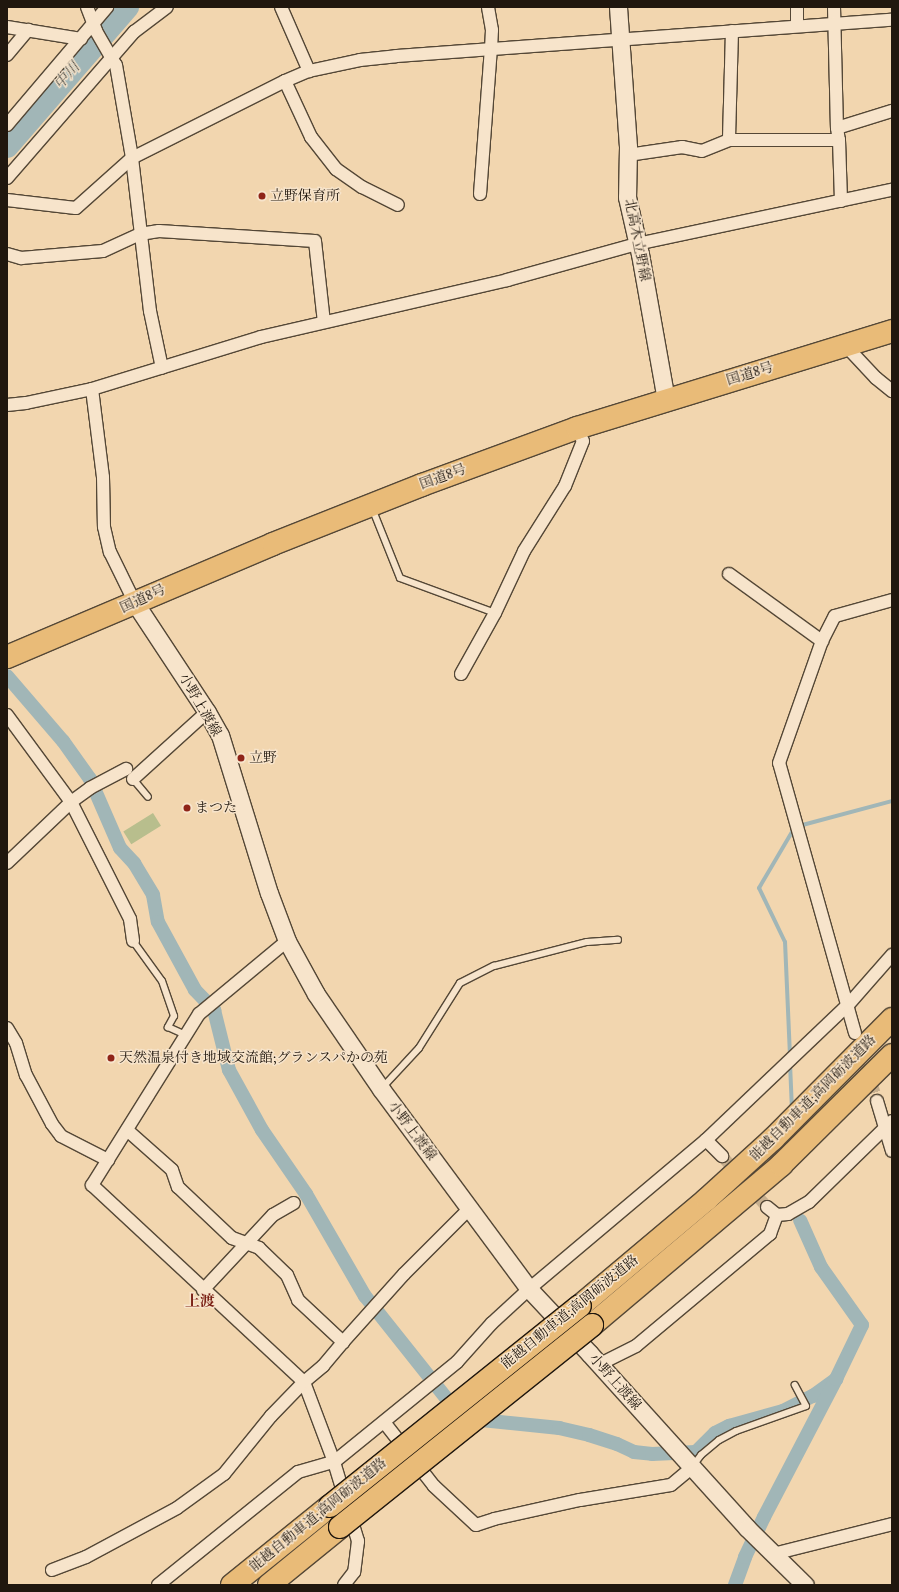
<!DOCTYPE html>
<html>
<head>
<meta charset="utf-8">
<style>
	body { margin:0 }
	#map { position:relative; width:899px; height:1592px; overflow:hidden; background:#f2d6af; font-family:"IM FELL Double Pica","Noto Serif JP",serif }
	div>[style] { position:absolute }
	.green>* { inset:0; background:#b8be8d; transform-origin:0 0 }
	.stream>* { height:4px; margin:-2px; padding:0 2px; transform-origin:2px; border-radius:2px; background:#a1b6b7 }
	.canal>* { height:14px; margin:-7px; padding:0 7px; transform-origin:7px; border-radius:7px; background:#a1b6b7 }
	.river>* { height:24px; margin:-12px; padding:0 12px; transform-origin:12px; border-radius:12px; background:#a1b6b7 }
	.street-tunnel>* { height:12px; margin-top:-6px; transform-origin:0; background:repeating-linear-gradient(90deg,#c8b08f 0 12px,transparent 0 18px) }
	.roads { filter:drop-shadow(1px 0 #544736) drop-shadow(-1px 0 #544736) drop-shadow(0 1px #544736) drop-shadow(0 -1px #544736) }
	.lane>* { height:6px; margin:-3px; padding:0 3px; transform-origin:3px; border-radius:3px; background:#f7e4cb }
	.street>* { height:12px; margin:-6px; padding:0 6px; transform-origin:6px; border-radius:6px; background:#f7e4cb }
	.secondary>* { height:17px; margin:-8.5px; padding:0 8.5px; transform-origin:8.5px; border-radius:8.5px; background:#f7e4cb }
	.highway>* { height:22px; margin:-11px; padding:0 11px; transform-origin:11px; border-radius:11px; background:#e9bb78 }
	.bridges { filter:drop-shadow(1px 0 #20170e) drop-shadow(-1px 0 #20170e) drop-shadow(0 1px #20170e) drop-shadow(0 -1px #20170e) }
	.highway-bridge>* { height:22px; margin:-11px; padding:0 11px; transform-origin:11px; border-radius:11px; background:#e9bb78 }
	.dots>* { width:11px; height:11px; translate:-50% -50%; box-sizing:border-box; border:2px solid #f7e4cb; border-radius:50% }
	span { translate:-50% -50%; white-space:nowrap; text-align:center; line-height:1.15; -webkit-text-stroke:3px #f7e4cb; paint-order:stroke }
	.poi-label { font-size:14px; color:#20170e }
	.left { translate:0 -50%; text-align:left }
	.street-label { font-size:14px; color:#20170e }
	.water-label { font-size:15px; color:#4d4f49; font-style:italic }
	.neighbourhood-label { font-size:15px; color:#7a1f14; font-weight:700 }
	.frame { position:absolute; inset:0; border:8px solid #20170e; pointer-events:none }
</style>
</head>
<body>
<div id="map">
	<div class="green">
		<i style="left:153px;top:813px;width:15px;height:35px;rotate:58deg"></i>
	</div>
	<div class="stream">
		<i style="left:790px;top:1056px;width:114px;rotate:-92.5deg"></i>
		<i style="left:785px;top:942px;width:60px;rotate:-115.7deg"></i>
		<i style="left:759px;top:888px;width:71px;rotate:-59.5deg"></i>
		<i style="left:795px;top:827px;width:100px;rotate:-15deg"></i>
		<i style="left:790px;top:1063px;width:47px;rotate:87.6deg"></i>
	</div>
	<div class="canal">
		<i style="left:7px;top:676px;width:86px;rotate:49.3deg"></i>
		<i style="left:63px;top:741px;width:47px;rotate:54.6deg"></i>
		<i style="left:90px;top:779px;width:75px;rotate:66.5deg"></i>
		<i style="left:120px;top:848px;width:21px;rotate:47deg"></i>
		<i style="left:134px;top:863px;width:37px;rotate:59deg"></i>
		<i style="left:153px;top:895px;width:27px;rotate:80deg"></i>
		<i style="left:158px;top:922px;width:77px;rotate:61.4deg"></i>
		<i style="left:195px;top:990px;width:28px;rotate:46deg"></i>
		<i style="left:214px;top:1010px;width:62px;rotate:76deg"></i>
		<i style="left:229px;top:1070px;width:68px;rotate:61.2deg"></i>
		<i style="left:262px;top:1130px;width:78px;rotate:55.5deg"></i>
		<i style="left:306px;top:1194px;width:118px;rotate:60deg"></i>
		<i style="left:365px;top:1296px;width:156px;rotate:51.5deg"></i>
		<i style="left:462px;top:1418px;width:98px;rotate:5.9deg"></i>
		<i style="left:559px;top:1428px;width:31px;rotate:13deg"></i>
		<i style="left:589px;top:1435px;width:29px;rotate:18deg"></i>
		<i style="left:617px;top:1444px;width:19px;rotate:25deg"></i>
		<i style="left:634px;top:1452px;width:18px;rotate:6deg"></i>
		<i style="left:652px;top:1454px;width:44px;rotate:-2.6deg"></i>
		<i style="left:696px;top:1452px;width:27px;rotate:-45deg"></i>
		<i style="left:715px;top:1433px;width:16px;rotate:-27deg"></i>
		<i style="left:729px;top:1426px;width:56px;rotate:-15.5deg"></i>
		<i style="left:783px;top:1411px;width:34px;rotate:-27deg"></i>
		<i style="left:813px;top:1396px;width:29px;rotate:-36deg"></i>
		<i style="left:735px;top:1585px;width:30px;rotate:-70deg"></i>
		<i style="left:745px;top:1557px;width:44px;rotate:-64.6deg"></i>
		<i style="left:764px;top:1517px;width:156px;rotate:-62.4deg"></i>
		<i style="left:836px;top:1379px;width:60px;rotate:-64.3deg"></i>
		<i style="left:862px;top:1325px;width:71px;rotate:-125.3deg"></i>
		<i style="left:821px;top:1267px;width:51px;rotate:-114.1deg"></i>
	</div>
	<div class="river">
		<i style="left:7px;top:146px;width:184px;rotate:-49.2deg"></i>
	</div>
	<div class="street-tunnel">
		<i style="left:860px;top:1047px;width:57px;rotate:72.5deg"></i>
		<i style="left:722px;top:1156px;width:68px;rotate:48.6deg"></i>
	</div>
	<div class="roads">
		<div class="lane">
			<i style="left:372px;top:508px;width:75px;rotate:68.2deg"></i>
			<i style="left:400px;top:578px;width:101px;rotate:20.2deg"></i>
			<i style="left:133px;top:779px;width:23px;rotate:50deg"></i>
			<i style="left:133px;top:941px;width:49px;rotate:54.1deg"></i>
			<i style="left:162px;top:981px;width:37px;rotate:71deg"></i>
			<i style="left:174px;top:1016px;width:13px;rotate:119deg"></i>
			<i style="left:168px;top:1027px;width:20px;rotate:24deg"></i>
			<i style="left:382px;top:1088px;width:54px;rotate:-47.2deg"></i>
			<i style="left:419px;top:1048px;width:77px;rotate:-57.8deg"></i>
			<i style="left:460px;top:983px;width:38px;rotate:-27deg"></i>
			<i style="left:494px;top:966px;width:96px;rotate:-14.5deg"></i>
			<i style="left:587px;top:942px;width:31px;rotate:-4deg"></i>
			<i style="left:692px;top:1467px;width:15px;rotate:-53deg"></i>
			<i style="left:701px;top:1455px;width:23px;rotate:-40deg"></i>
			<i style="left:719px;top:1440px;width:19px;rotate:-28deg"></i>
			<i style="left:736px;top:1431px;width:74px;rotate:-19.7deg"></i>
			<i style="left:806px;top:1406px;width:24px;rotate:-118deg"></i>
		</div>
		<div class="street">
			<i style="left:87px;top:7px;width:26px;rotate:69deg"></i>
			<i style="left:96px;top:31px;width:39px;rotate:60deg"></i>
			<i style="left:116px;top:65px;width:94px;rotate:80.2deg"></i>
			<i style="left:132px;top:158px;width:154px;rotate:83.3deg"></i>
			<i style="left:150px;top:311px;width:58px;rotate:78.1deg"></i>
			<i style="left:281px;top:7px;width:70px;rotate:66.4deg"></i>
			<i style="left:797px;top:7px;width:19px;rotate:90deg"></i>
			<i style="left:834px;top:7px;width:121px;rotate:88.6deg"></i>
			<i style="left:837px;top:128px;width:12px;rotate:81deg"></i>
			<i style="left:839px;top:140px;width:61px;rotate:88.1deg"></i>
			<i style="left:7px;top:27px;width:75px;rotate:9.2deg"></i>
			<i style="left:732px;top:31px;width:109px;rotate:91.6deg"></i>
			<i style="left:729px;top:140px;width:110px"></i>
			<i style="left:7px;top:55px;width:33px;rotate:-50deg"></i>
			<i style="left:285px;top:81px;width:62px;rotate:65.1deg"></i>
			<i style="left:311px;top:137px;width:41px;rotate:52deg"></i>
			<i style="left:336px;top:169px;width:32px;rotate:35deg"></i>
			<i style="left:362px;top:187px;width:40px;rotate:26.6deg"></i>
			<i style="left:7px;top:125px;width:155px;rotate:-49.7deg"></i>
			<i style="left:837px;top:128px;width:58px;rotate:-17.2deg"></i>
			<i style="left:628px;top:155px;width:55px;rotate:-8.4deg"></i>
			<i style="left:682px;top:147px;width:20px;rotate:11deg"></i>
			<i style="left:702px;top:151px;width:29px;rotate:-22deg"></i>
			<i style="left:7px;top:178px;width:194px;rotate:-49deg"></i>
			<i style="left:134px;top:32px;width:41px;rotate:-37.1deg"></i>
			<i style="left:480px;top:194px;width:145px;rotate:-85.7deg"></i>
			<i style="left:491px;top:49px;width:19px;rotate:-87deg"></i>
			<i style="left:492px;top:30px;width:23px;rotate:-100deg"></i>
			<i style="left:7px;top:200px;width:69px;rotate:6.6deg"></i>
			<i style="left:76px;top:208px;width:75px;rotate:-41.8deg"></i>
			<i style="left:132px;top:158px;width:171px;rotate:-26.7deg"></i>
			<i style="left:285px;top:81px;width:26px;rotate:-23deg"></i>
			<i style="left:309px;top:71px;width:52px;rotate:-12.2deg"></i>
			<i style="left:360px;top:60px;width:36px;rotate:-6deg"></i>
			<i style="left:396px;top:56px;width:497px;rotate:-4.2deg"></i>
			<i style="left:7px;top:254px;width:15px;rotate:16deg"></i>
			<i style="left:21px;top:258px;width:82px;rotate:-4.9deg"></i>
			<i style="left:103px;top:251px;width:41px;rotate:-24.7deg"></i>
			<i style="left:140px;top:234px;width:19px;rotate:-9deg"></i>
			<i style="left:159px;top:231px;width:156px;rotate:3.7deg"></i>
			<i style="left:315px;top:241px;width:81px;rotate:83.7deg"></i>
			<i style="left:845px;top:345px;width:45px;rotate:46.8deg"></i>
			<i style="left:876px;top:378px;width:21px;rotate:39deg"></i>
			<i style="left:92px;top:389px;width:89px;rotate:82.9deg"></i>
			<i style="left:103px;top:477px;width:50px;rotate:88.9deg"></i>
			<i style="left:104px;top:527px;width:26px;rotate:77deg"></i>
			<i style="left:110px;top:552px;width:57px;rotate:63.9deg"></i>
			<i style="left:7px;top:405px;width:19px;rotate:-6deg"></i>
			<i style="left:26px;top:403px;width:67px;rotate:-12deg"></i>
			<i style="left:92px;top:389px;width:177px;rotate:-17.1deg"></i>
			<i style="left:261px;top:337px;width:253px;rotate:-13deg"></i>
			<i style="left:507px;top:280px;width:135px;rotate:-15.5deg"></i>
			<i style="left:637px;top:244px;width:261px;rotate:-12deg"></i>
			<i style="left:729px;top:574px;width:115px;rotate:35.8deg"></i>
			<i style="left:461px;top:674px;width:70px;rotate:-60.9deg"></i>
			<i style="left:495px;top:613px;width:68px;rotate:-64.9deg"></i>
			<i style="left:524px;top:551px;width:77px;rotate:-57.8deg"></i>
			<i style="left:565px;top:486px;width:48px;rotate:-68.2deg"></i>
			<i style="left:583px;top:441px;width:14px;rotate:-115deg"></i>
			<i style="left:7px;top:715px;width:108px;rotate:53.7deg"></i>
			<i style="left:71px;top:802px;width:131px;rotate:63.2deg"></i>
			<i style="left:130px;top:919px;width:22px;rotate:82deg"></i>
			<i style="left:133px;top:779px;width:100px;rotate:-42.2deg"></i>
			<i style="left:7px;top:863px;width:88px;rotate:-43.6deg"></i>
			<i style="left:71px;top:802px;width:24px;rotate:-36deg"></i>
			<i style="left:90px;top:788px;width:41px;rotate:-27.8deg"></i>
			<i style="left:287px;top:941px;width:114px;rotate:140.3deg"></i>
			<i style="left:199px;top:1014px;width:202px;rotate:122deg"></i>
			<i style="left:92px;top:1185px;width:289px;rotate:42.9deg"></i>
			<i style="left:304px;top:1382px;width:85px;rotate:69.4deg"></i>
			<i style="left:334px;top:1462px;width:83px;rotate:73.1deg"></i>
			<i style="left:358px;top:1541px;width:31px;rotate:97deg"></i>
			<i style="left:354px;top:1572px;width:16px;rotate:128deg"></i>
			<i style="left:7px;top:1028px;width:17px;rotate:59deg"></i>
			<i style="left:16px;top:1043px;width:34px;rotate:73deg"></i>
			<i style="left:26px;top:1075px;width:55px;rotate:62deg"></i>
			<i style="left:52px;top:1124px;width:15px;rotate:53deg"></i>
			<i style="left:61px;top:1136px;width:53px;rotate:27.1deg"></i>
			<i style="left:855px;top:1033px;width:280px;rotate:-105.7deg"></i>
			<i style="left:779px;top:763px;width:129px;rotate:-70.6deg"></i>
			<i style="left:822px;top:641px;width:28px;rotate:-63deg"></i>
			<i style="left:835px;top:616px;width:59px;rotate:-15.7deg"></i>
			<i style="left:877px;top:1101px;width:52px;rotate:73.3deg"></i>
			<i style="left:127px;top:1130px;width:60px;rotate:41.6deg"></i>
			<i style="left:172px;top:1170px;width:18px;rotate:71deg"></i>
			<i style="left:178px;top:1187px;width:74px;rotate:43.4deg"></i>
			<i style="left:232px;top:1238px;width:29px;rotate:20deg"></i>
			<i style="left:259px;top:1248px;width:39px;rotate:44deg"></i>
			<i style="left:287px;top:1275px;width:27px;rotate:66deg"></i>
			<i style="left:298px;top:1300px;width:62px;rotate:43deg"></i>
			<i style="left:706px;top:1140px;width:23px;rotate:45deg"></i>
			<i style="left:767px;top:1207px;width:13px;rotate:39deg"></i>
			<i style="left:777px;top:1215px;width:11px;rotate:-5deg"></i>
			<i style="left:788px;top:1214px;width:24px;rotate:-30deg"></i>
			<i style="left:809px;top:1202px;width:116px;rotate:-44.3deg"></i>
			<i style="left:203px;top:1290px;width:103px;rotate:-47deg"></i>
			<i style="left:273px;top:1215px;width:24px;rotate:-30deg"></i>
			<i style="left:600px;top:1364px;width:40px;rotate:-26.6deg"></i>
			<i style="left:636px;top:1346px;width:175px;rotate:-39.9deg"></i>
			<i style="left:770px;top:1234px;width:20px;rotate:-70deg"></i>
			<i style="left:384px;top:1422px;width:81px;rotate:52deg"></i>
			<i style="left:434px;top:1486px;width:57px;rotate:42.9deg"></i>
			<i style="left:476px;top:1525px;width:19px;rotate:-18deg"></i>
			<i style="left:494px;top:1519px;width:88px;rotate:-12.5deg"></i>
			<i style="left:580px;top:1500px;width:92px;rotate:-9.4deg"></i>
			<i style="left:671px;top:1485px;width:26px;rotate:-40deg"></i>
			<i style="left:773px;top:1554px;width:123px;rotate:-14.1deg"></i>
			<i style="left:52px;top:1570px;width:36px;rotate:-21deg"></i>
			<i style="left:86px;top:1557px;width:103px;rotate:-28.3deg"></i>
			<i style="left:177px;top:1508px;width:58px;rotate:-35.9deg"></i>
			<i style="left:224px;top:1474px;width:75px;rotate:-51deg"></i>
			<i style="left:271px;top:1416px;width:47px;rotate:-45.9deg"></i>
			<i style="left:304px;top:1382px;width:25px;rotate:-40deg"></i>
			<i style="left:323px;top:1366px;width:31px;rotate:-50deg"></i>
			<i style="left:343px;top:1342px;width:91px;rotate:-48.1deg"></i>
			<i style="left:404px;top:1274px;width:93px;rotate:-45deg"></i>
			<i style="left:158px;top:1585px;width:180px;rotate:-38.9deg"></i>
			<i style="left:298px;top:1472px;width:37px;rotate:-16deg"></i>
			<i style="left:334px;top:1462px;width:159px;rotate:-39.1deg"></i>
			<i style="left:457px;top:1362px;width:52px;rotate:-48.1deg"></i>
			<i style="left:492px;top:1323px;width:50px;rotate:-42.6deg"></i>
			<i style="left:529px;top:1289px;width:231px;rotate:-40.1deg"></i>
			<i style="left:706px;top:1140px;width:196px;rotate:-43.6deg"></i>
			<i style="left:848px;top:1005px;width:67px;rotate:-48.7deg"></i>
		</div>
		<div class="secondary">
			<i style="left:618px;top:7px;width:140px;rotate:85.9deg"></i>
			<i style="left:628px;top:147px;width:50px;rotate:91.1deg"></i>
			<i style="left:627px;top:197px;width:58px;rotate:77.2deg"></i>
			<i style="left:640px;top:254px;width:148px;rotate:79.9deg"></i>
			<i style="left:135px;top:603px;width:131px;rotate:56.6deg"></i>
			<i style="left:207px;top:712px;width:26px;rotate:61deg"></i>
			<i style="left:220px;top:735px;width:165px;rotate:72.8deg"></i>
			<i style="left:269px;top:893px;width:51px;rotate:69.4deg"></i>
			<i style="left:287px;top:941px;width:60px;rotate:61.3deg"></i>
			<i style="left:316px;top:994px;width:115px;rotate:55.6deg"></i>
			<i style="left:381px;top:1089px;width:249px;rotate:53.5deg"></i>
			<i style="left:529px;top:1289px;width:89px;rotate:46.8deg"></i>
			<i style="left:590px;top:1354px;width:234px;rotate:47.9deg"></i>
			<i style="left:747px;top:1528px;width:81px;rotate:44.5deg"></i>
		</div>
		<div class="highway">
			<i style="left:7px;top:657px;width:289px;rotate:-23deg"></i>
			<i style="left:273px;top:544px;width:160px;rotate:-21.6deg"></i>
			<i style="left:422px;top:485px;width:165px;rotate:-20.2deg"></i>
			<i style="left:577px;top:428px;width:330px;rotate:-17.1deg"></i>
			<i style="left:580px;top:1306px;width:166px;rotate:-40.1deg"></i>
			<i style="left:707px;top:1199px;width:89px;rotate:-42.3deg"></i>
			<i style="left:773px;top:1139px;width:169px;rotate:-45.2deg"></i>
			<i style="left:592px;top:1325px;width:248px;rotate:-40.2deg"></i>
			<i style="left:781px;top:1165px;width:156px;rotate:-44.7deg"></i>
			<i style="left:232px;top:1585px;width:126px;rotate:-38.9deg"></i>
			<i style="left:269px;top:1585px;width:92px;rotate:-39.2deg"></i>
		</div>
	</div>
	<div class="bridges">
		<div class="highway-bridge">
			<i style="left:330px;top:1506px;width:320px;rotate:-38.7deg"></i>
			<i style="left:340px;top:1527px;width:323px;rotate:-38.7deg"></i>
		</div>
	</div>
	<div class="dots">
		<i style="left:262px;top:196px;background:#8f2418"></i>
		<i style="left:241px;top:758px;background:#8f2418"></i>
		<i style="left:187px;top:808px;background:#8f2418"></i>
		<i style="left:111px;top:1058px;background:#8f2418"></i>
	</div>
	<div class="poi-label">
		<span class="left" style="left:270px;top:196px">立野保育所</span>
		<span class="left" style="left:249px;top:758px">立野</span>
		<span class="left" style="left:195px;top:808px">まつた</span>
		<span class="left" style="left:119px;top:1058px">天然温泉付き地域交流館;グランスパかの苑</span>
	</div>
	<div class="street-label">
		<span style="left:637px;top:240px;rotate:79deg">北高木立野線</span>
		<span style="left:750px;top:374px;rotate:-17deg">国道8号</span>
		<span style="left:443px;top:477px;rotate:-20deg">国道8号</span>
		<span style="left:143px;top:599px;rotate:-25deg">国道8号</span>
		<span style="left:200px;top:705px;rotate:60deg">小野上渡線</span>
		<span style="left:813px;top:1098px;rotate:-45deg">能越自動車道;高岡砺波道路</span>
		<span style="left:412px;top:1131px;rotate:53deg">小野上渡線</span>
		<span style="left:570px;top:1312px;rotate:-39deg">能越自動車道;高岡砺波道路</span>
		<span style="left:615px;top:1382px;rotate:48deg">小野上渡線</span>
		<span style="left:318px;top:1515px;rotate:-39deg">能越自動車道;高岡砺波道路</span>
	</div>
	<div class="water-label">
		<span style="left:67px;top:76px;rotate:-49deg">中川</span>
	</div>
	<div class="neighbourhood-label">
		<span style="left:200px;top:1302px">上渡</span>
	</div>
	<div class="frame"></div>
</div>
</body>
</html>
